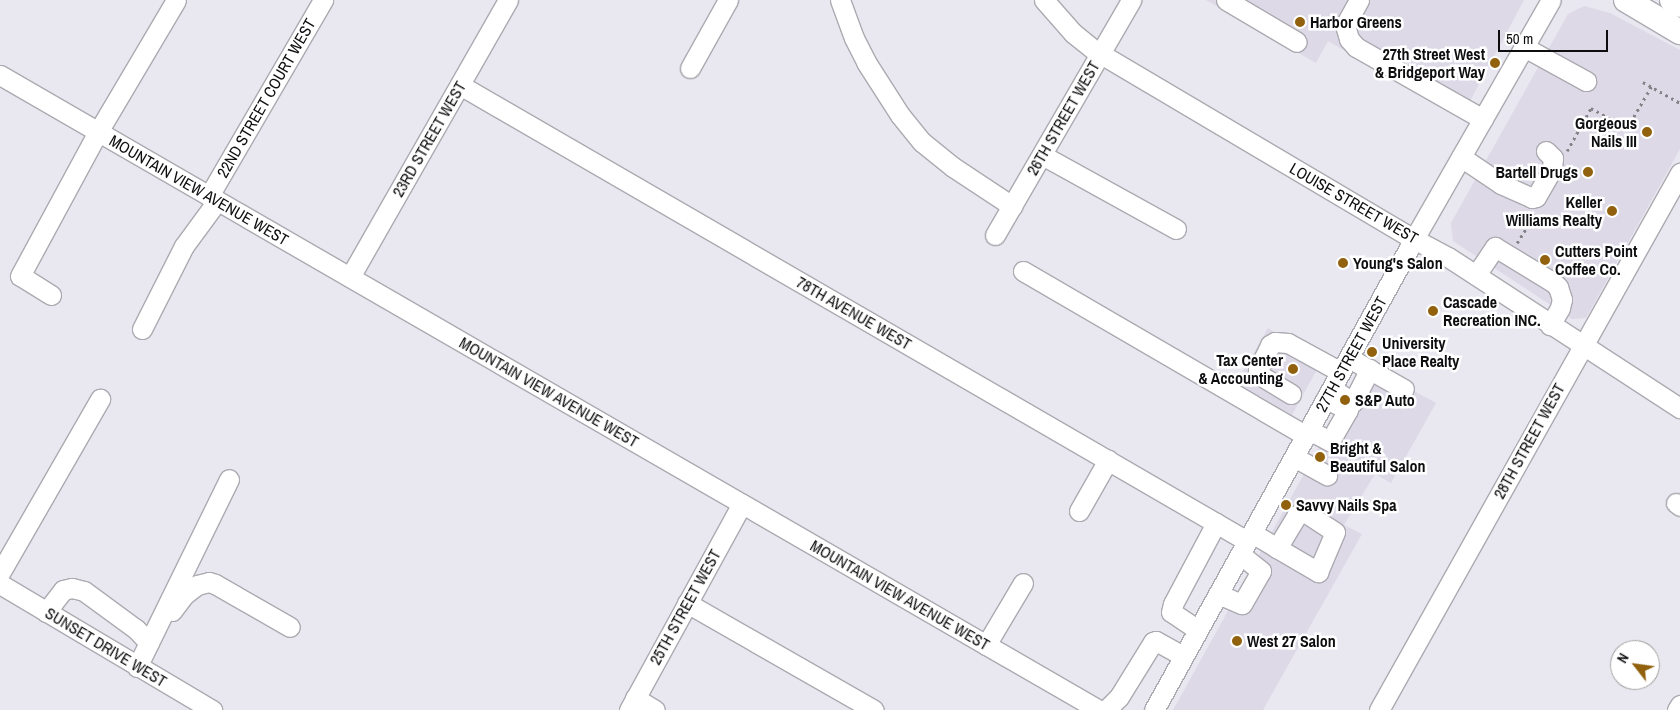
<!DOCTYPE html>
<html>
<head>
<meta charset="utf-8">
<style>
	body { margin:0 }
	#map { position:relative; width:1680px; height:710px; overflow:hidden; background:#e9e7ef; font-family:"Archivo Narrow",sans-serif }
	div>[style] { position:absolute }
	.built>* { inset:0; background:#ddd9e7 }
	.path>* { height:2.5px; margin-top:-1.25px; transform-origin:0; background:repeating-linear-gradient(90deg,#838287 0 2.5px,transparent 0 6.5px) }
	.roads { filter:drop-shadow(1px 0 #acaab1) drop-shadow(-1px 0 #acaab1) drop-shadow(0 1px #acaab1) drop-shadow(0 -1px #acaab1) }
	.minor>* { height:19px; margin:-9.5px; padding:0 9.5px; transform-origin:9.5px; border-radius:9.5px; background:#fff }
	.major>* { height:24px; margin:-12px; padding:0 12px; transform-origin:12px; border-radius:12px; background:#fff }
	.dots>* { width:14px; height:14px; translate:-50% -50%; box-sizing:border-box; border:2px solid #fff; border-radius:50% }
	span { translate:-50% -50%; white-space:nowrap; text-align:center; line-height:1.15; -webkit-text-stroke:5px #fff; paint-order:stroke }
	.poi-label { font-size:16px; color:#0e0e10; font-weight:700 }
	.left { translate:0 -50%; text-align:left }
	.right { translate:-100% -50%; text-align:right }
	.street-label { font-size:16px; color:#0e0e10 }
	.north { position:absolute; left:1610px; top:640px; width:50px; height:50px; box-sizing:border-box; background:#fff; border:1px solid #9f9f9f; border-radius:50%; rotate:300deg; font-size:14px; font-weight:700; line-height:20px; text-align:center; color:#0e0e10 }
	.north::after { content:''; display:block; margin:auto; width:18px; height:22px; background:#91610e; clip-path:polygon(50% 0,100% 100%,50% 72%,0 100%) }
	.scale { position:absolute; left:1498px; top:30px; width:110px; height:22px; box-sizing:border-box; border:2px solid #0e0e10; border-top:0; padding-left:6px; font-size:15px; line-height:18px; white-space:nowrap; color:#0e0e10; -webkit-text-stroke:4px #fff; paint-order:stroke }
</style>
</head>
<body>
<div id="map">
	<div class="built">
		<i style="clip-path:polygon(1206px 0,1524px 0,1461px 118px,1328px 41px,1316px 63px)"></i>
		<i style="clip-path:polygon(1584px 6px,1610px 13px,1680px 50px,1680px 149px,1586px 318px,1572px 319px,1453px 241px,1451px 223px,1568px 14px)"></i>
		<i style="clip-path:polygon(1268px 328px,1322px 360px,1292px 415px,1242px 386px,1241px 375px)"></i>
		<i style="clip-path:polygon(1365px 364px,1436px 403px,1391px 483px,1375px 474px,1344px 525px,1362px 534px,1263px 710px,1173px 710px)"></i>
	</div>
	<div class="path">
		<i style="left:1643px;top:82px;width:43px;rotate:29.6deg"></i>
		<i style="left:1567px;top:151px;width:49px;rotate:-60.8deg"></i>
		<i style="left:1591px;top:108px;width:41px;rotate:29.1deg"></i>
		<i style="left:1627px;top:128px;width:48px;rotate:-59.7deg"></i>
		<i style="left:1517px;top:243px;width:34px;rotate:-58deg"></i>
	</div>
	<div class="roads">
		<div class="minor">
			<i style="left:840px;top:0;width:40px;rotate:69.8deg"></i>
			<i style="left:854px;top:38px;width:27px;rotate:63deg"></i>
			<i style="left:866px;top:62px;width:63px;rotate:57.3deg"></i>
			<i style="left:900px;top:115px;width:35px;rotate:51deg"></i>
			<i style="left:922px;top:142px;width:40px;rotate:39deg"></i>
			<i style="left:953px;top:167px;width:71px;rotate:33.5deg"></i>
			<i style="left:1044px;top:0;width:44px;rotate:48.7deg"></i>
			<i style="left:1073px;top:33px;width:27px;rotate:39deg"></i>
			<i style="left:1094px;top:50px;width:372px;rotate:30.6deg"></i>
			<i style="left:1414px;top:239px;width:38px;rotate:28deg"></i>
			<i style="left:1448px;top:257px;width:277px;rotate:33.1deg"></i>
			<i style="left:1226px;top:0;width:82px;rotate:30.6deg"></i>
			<i style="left:1359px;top:0;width:29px;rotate:119deg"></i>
			<i style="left:1345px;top:25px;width:15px;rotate:74deg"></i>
			<i style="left:1349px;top:39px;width:11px;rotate:49deg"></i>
			<i style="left:1356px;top:47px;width:146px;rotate:29.6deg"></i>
			<i style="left:1524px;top:47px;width:71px;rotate:28.7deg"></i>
			<i style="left:690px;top:68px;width:78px;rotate:-60.8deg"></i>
			<i style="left:0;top:75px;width:1269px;rotate:30.02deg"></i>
			<i style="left:460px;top:85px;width:910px;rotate:30.09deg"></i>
			<i style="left:1042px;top:155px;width:153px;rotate:28.9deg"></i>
			<i style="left:1461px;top:157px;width:48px;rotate:34deg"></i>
			<i style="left:1501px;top:184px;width:34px;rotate:24deg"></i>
			<i style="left:1532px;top:198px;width:4px;rotate:-14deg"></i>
			<i style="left:1536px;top:197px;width:32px;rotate:-60deg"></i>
			<i style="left:1552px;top:169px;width:11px;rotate:-85deg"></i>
			<i style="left:1553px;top:158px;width:10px;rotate:-135deg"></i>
			<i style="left:209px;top:196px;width:227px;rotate:-59.8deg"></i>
			<i style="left:995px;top:235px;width:272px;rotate:-59.9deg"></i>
			<i style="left:1023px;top:271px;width:328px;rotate:30.2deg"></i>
			<i style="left:1476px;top:275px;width:34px;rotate:-56deg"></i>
			<i style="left:1495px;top:247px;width:69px;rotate:31.4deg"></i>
			<i style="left:1554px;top:283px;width:6px;rotate:45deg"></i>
			<i style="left:1558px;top:287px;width:13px;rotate:72deg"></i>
			<i style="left:1562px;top:299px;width:9px;rotate:103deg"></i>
			<i style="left:1560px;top:308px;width:20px;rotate:120deg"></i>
			<i style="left:350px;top:277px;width:319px;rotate:-60.3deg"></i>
			<i style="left:51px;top:295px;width:36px;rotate:-148deg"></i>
			<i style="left:20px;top:276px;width:164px;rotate:-61.6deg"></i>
			<i style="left:98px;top:132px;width:153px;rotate:-59.4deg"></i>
			<i style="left:142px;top:329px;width:93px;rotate:-63.2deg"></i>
			<i style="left:184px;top:246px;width:56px;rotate:-53.7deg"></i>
			<i style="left:1349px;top:358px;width:63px;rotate:29.4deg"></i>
			<i style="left:1335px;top:391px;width:21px;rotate:31deg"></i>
			<i style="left:1353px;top:402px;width:37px;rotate:-63deg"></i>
			<i style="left:1291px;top:394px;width:39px;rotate:-149deg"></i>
			<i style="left:1258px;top:374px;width:4px;rotate:-90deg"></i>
			<i style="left:1258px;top:370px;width:28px;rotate:-64deg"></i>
			<i style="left:1270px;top:345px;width:6px;rotate:-31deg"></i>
			<i style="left:1275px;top:342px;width:13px;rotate:4deg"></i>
			<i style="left:1288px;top:343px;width:60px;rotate:28.7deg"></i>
			<i style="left:1309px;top:430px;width:24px;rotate:28deg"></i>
			<i style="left:1330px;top:441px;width:36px;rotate:-60deg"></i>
			<i style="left:1348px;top:410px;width:25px;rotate:-153deg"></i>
			<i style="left:1294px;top:457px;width:38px;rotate:29deg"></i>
			<i style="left:1676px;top:503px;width:5px;rotate:37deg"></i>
			<i style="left:1079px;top:511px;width:59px;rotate:-60.4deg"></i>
			<i style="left:1252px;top:533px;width:29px;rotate:31deg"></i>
			<i style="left:1277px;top:548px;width:48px;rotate:30.3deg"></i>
			<i style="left:1318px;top:572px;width:43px;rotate:-67deg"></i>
			<i style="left:1335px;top:532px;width:37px;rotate:-147deg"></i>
			<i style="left:1304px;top:512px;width:8px;rotate:157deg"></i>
			<i style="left:1297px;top:515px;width:39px;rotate:121deg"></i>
			<i style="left:0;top:573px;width:201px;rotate:-60.1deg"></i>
			<i style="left:0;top:584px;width:247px;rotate:30.7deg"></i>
			<i style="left:1218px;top:594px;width:26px;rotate:23deg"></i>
			<i style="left:1242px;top:604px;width:38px;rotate:-60deg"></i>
			<i style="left:1261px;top:571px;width:27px;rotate:-141deg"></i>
			<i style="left:687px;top:603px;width:215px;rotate:29.8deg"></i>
			<i style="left:172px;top:611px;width:20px;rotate:-53deg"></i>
			<i style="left:184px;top:595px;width:16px;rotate:-38deg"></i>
			<i style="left:197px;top:585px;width:12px;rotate:-14deg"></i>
			<i style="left:209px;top:582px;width:6px;rotate:18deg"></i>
			<i style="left:215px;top:584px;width:86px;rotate:29.8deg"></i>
			<i style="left:46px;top:612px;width:28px;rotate:-52deg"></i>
			<i style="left:63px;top:590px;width:9px;rotate:-13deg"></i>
			<i style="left:72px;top:588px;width:12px;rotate:14deg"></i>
			<i style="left:84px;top:591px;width:64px;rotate:36.2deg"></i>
			<i style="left:136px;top:629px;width:19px;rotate:47deg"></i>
			<i style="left:1198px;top:630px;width:32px;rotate:-146deg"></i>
			<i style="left:1171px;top:612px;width:8px;rotate:-76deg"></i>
			<i style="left:1173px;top:604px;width:92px;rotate:-62deg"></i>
			<i style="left:986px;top:645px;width:72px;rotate:-59.2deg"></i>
			<i style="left:137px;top:667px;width:209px;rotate:-63.9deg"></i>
			<i style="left:635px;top:698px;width:23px;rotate:31deg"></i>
			<i style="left:629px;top:710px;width:235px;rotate:-61.3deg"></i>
			<i style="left:1106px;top:710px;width:18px;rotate:-45deg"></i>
			<i style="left:1119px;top:697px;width:65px;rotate:-58.3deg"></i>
			<i style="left:1153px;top:642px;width:3px;rotate:-18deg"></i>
			<i style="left:1156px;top:641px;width:31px;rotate:29deg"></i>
			<i style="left:1154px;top:710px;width:538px;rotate:-61.1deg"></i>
			<i style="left:1414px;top:239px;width:275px;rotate:-60.2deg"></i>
			<i style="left:1379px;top:710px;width:616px;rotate:-60.73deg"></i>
			<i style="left:1677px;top:710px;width:6px;rotate:-59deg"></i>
		</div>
		<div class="major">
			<i style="left:1626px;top:0;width:63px;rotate:30.7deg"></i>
			<i style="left:1672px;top:0;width:9px;rotate:32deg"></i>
		</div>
	</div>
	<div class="dots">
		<i style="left:1300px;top:22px;background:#91610e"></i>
		<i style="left:1495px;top:63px;background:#91610e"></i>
		<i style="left:1647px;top:132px;background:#91610e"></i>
		<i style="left:1588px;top:172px;background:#91610e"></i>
		<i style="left:1612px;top:211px;background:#91610e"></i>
		<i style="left:1545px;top:260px;background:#91610e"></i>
		<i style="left:1343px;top:263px;background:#91610e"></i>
		<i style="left:1433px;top:311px;background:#91610e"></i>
		<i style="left:1372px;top:352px;background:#91610e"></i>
		<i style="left:1293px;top:369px;background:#91610e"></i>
		<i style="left:1345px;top:400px;background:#91610e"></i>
		<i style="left:1320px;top:457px;background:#91610e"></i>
		<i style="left:1286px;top:505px;background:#91610e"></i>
		<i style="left:1237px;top:641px;background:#91610e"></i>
	</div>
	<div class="poi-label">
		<span class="left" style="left:1310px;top:22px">Harbor Greens</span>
		<span class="right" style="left:1485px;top:63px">27th Street West<br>&amp; Bridgeport Way</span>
		<span class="right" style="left:1637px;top:132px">Gorgeous<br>Nails III</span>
		<span class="right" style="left:1578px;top:172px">Bartell Drugs</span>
		<span class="right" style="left:1602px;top:211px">Keller<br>Williams Realty</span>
		<span class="left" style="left:1555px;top:260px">Cutters Point<br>Coffee Co.</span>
		<span class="left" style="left:1353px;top:263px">Young's Salon</span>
		<span class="left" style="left:1443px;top:311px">Cascade<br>Recreation INC.</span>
		<span class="left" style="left:1382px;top:352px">University<br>Place Realty</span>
		<span class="right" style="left:1283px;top:369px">Tax Center<br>&amp; Accounting</span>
		<span class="left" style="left:1355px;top:400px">S&amp;P Auto</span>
		<span class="left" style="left:1330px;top:457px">Bright &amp;<br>Beautiful Salon</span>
		<span class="left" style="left:1296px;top:505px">Savvy Nails Spa</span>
		<span class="left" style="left:1247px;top:641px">West 27 Salon</span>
	</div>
	<div class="street-label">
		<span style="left:266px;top:98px;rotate:-60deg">22ND STREET COURT WEST</span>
		<span style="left:1063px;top:118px;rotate:-60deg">26TH STREET WEST</span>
		<span style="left:429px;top:139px;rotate:-60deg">23RD STREET WEST</span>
		<span style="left:199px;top:190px;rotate:30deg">MOUNTAIN VIEW AVENUE WEST</span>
		<span style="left:1354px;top:203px;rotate:30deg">LOUISE STREET WEST</span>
		<span style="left:854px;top:313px;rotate:30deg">78TH AVENUE WEST</span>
		<span style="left:1351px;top:354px;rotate:-61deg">27TH STREET WEST</span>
		<span style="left:549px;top:392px;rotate:30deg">MOUNTAIN VIEW AVENUE WEST</span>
		<span style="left:1529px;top:441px;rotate:-61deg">28TH STREET WEST</span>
		<span style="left:900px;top:595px;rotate:30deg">MOUNTAIN VIEW AVENUE WEST</span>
		<span style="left:685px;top:607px;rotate:-61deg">25TH STREET WEST</span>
		<span style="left:106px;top:647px;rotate:31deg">SUNSET DRIVE WEST</span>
	</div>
	<div class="north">N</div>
	<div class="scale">50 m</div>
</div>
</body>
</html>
